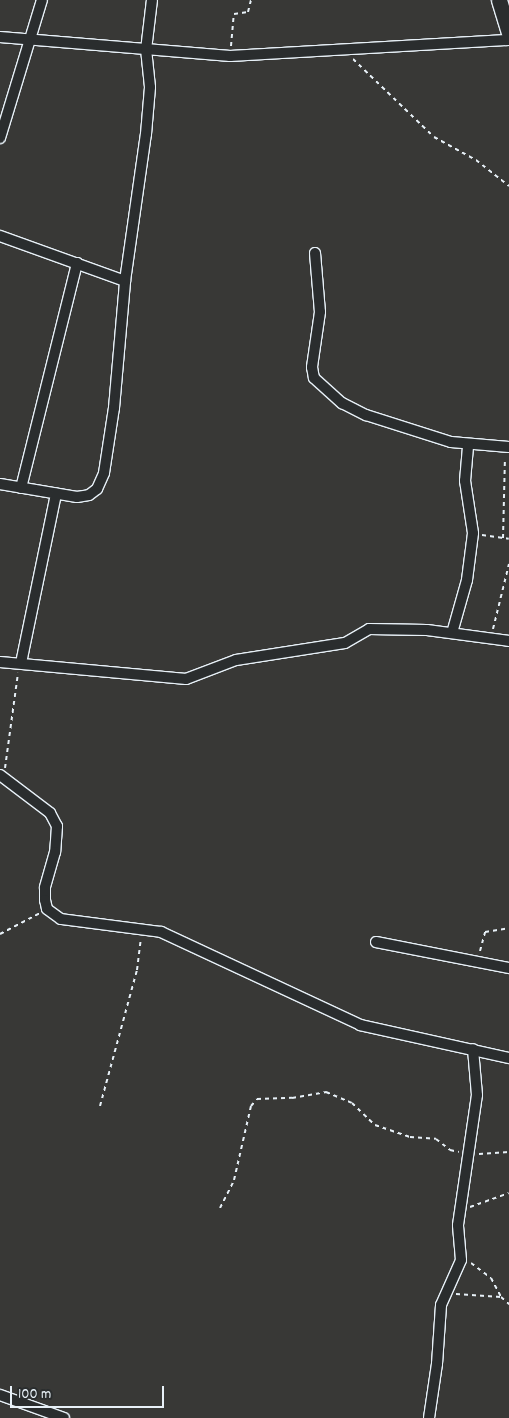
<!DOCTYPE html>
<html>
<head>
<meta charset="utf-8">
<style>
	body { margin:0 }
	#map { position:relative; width:509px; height:1418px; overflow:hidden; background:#383836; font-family:Dekko,sans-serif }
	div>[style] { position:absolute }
	.path>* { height:2px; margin-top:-1px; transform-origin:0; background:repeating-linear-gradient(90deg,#e8f1f8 0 4px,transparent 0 8px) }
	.roads { filter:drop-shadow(1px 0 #e8f1f8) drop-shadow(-1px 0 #e8f1f8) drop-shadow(0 1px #e8f1f8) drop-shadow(0 -1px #e8f1f8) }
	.street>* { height:10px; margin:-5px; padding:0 5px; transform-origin:5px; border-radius:5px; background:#2a2d2e }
	.secondary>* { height:15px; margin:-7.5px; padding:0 7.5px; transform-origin:7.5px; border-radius:7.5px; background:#2a2d2e }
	span { translate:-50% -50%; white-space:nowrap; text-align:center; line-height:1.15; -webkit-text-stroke:5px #2a2d2e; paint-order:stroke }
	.scale { position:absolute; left:10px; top:1386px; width:154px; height:22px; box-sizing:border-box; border:2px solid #e8f1f8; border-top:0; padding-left:6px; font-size:15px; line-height:18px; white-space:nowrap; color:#e8f1f8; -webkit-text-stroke:4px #2a2d2e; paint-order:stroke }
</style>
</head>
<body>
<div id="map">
	<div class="path">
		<i style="left:231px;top:46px;width:32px;rotate:-85deg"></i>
		<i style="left:234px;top:14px;width:14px;rotate:-8deg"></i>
		<i style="left:248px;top:12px;width:12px;rotate:-76deg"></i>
		<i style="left:353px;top:59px;width:112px;rotate:43.9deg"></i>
		<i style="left:434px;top:137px;width:48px;rotate:28.7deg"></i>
		<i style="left:476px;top:160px;width:42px;rotate:38.2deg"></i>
		<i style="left:482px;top:535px;width:27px;rotate:8deg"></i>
		<i style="left:503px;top:538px;width:80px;rotate:-88.6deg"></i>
		<i style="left:493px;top:629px;width:67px;rotate:-76.2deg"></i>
		<i style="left:5px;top:768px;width:96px;rotate:-82.2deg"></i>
		<i style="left:0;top:934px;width:45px;rotate:-27.7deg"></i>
		<i style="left:480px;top:951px;width:20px;rotate:-75deg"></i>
		<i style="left:485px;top:932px;width:24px;rotate:-9deg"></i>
		<i style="left:100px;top:1106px;width:141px;rotate:-74.8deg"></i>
		<i style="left:137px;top:970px;width:31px;rotate:-83deg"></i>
		<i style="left:479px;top:1154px;width:30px;rotate:-4deg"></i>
		<i style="left:470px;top:1207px;width:41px;rotate:-19.7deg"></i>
		<i style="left:220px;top:1208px;width:31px;rotate:-63deg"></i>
		<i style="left:234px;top:1180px;width:76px;rotate:-77.1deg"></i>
		<i style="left:251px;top:1106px;width:9px;rotate:-49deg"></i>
		<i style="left:257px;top:1099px;width:35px;rotate:-2deg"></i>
		<i style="left:292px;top:1098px;width:35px;rotate:-10deg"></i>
		<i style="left:326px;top:1092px;width:28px;rotate:23deg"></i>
		<i style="left:352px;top:1103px;width:32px;rotate:44deg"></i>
		<i style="left:375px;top:1125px;width:37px;rotate:19deg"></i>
		<i style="left:410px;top:1137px;width:26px;rotate:4deg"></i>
		<i style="left:436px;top:1139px;width:18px;rotate:38deg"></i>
		<i style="left:450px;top:1150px;width:9px;rotate:13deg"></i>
		<i style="left:471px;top:1263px;width:25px;rotate:37deg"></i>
		<i style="left:491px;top:1278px;width:21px;rotate:62deg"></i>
		<i style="left:501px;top:1297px;width:11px;rotate:41deg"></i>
		<i style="left:456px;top:1294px;width:45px;rotate:3.8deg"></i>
	</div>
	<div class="roads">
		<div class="street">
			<i style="left:0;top:37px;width:231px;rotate:4.7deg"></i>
			<i style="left:230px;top:56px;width:279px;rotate:-3.3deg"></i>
			<i style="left:0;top:138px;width:144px;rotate:-73.1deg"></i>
			<i style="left:0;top:236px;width:133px;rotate:19.8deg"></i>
			<i style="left:315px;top:253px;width:59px;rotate:85.2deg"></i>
			<i style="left:320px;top:312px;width:56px;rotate:98.3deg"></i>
			<i style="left:312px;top:367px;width:11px;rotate:80deg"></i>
			<i style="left:314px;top:378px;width:38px;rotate:42deg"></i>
			<i style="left:342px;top:403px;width:27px;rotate:27deg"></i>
			<i style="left:366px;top:415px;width:89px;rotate:17.6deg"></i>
			<i style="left:451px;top:442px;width:58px;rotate:4.9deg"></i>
			<i style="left:0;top:484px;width:78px;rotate:9.6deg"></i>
			<i style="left:77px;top:497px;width:12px;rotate:-9deg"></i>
			<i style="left:89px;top:495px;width:10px;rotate:-37deg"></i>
			<i style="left:97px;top:489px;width:17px;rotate:-66deg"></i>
			<i style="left:104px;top:473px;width:66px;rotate:-81.3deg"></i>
			<i style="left:114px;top:408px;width:127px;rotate:-85deg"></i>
			<i style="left:125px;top:281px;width:148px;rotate:-81.9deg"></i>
			<i style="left:146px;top:134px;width:47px;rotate:-85.1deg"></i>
			<i style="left:150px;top:87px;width:37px;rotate:-96deg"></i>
			<i style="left:146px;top:50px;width:50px;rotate:-83.2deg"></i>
			<i style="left:21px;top:488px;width:232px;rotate:-76deg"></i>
			<i style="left:452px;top:633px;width:55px;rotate:-74.2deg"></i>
			<i style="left:467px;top:580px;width:47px;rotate:-82.7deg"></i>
			<i style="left:473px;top:533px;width:53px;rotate:-98.7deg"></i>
			<i style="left:465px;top:481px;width:36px;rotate:-85deg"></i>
			<i style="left:0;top:662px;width:187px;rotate:5.2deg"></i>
			<i style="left:186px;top:679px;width:53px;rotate:-20.8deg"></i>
			<i style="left:236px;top:660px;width:110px;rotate:-8.9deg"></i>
			<i style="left:345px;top:643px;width:28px;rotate:-30deg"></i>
			<i style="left:369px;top:629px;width:58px;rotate:1deg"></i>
			<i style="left:427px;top:630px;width:83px;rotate:7.6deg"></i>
			<i style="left:21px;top:663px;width:173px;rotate:-78.3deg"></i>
			<i style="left:0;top:775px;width:63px;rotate:37.2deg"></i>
			<i style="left:50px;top:813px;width:15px;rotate:62deg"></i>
			<i style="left:57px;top:826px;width:26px;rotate:94deg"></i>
			<i style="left:55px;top:852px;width:37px;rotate:106deg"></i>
			<i style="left:45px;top:888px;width:12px;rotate:90deg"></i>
			<i style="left:45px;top:900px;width:9px;rotate:77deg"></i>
			<i style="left:47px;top:909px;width:17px;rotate:36deg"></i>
			<i style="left:61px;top:919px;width:101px;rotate:7.4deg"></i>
			<i style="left:161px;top:932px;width:220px;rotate:25deg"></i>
			<i style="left:360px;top:1025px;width:153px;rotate:12.5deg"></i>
			<i style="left:376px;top:942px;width:136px;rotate:11.1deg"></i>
			<i style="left:0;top:1395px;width:68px;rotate:19.8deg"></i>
			<i style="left:429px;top:1418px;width:55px;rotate:-81.6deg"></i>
			<i style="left:437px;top:1364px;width:59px;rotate:-86.1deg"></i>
			<i style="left:441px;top:1305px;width:49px;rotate:-66deg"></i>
			<i style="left:461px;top:1260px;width:35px;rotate:-95deg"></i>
			<i style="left:458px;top:1225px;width:131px;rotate:-81.7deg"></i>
			<i style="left:477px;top:1095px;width:46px;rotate:-95deg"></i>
		</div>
		<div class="secondary">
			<i style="left:499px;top:0;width:34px;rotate:73deg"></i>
		</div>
	</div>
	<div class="scale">100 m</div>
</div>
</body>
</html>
